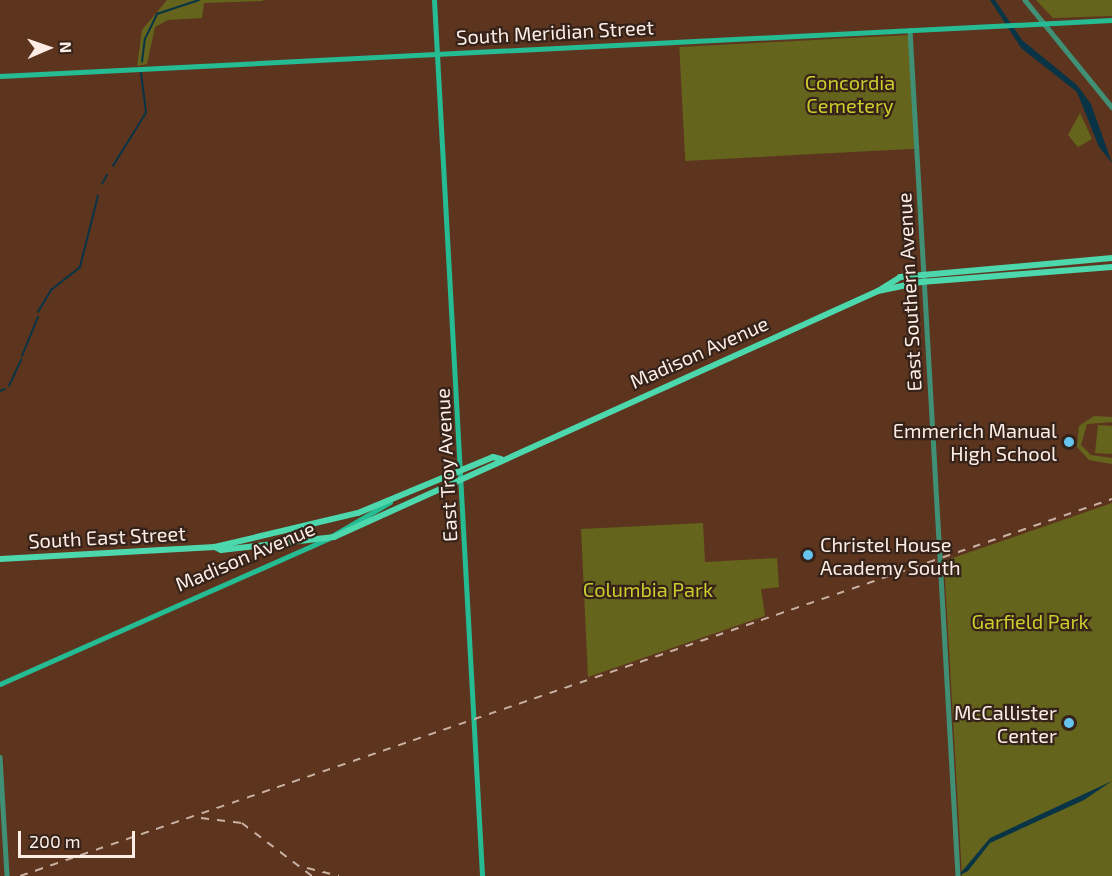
<!DOCTYPE html>
<html>
<head>
<meta charset="utf-8">
<style>
	body { margin:0 }
	#map { position:relative; width:1112px; height:876px; overflow:hidden; background:#5d351f; font-family:"Exo 2",sans-serif }
	div>[style] { position:absolute }
	.green>* { inset:0; background:#64641c; transform-origin:0 0 }
	.water>* { inset:0; background:#083445 }
	.stream>* { height:1.5px; margin:-0.75px; padding:0 0.75px; transform-origin:0.75px; border-radius:0.75px; background:#083445 }
	.tertiary>* { height:4.5px; margin:-2.25px; padding:0 2.25px; transform-origin:2.25px; border-radius:2.25px; background:#409076 }
	.secondary>* { height:5px; margin:-2.5px; padding:0 2.5px; transform-origin:2.5px; border-radius:2.5px; background:#25bb93 }
	.primary>* { height:6px; margin:-3px; padding:0 3px; transform-origin:3px; border-radius:3px; background:#4dd7ad }
	.rail>* { height:1.5px; margin-top:-0.75px; transform-origin:0; background:repeating-linear-gradient(90deg,#c9b1a4 0 8px,transparent 0 16px) }
	.dots>* { width:16px; height:16px; translate:-50% -50%; box-sizing:border-box; border:3px solid #352319; border-radius:50% }
	span { translate:-50% -50%; white-space:nowrap; text-align:center; line-height:1.15; -webkit-text-stroke:4.5px #352319; paint-order:stroke }
	.street-label { font-size:20px; color:#fdede5 }
	.park-label { font-size:20px; color:#cdcc2d }
	.poi-label { font-size:20px; color:#fdede5 }
	.right { translate:-100% -50%; text-align:right }
	.left { translate:0 -50%; text-align:left }
	.north { position:absolute; left:18px; top:18px; width:60px; height:60px; -webkit-text-stroke:4px #352319; paint-order:stroke; rotate:88deg; font-size:16px; font-weight:700; line-height:24px; text-align:center; color:#fdede5 }
	.north::after { content:''; display:block; margin:auto; width:21px; height:27px; background:#fdede5; clip-path:polygon(50% 0,100% 100%,50% 72%,0 100%) }
	.scale { position:absolute; left:18px; top:831px; width:117px; height:27px; box-sizing:border-box; border:3px solid #fdede5; border-top:0; padding-left:8px; font-size:18px; line-height:21px; white-space:nowrap; color:#fdede5; -webkit-text-stroke:4px #352319; paint-order:stroke }
</style>
</head>
<body>
<div id="map">
	<div class="green">
		<i style="clip-path:polygon(167px 0,263px 0,263px 1px,204px 3px,202px 18px,168px 20px,155px 27px,147px 64px,137px 66px,142px 30px)"></i>
		<i style="clip-path:polygon(1036px 0,1112px 0,1112px 16px,1053px 18px)"></i>
		<i style="left:909px;top:35px;width:114px;height:230px;rotate:87deg"></i>
		<i style="clip-path:polygon(1080px 113px,1092px 139px,1078px 147px,1068px 135px)"></i>
		<i style="clip-path:polygon(1094px 416px,1112px 417px,1112px 422px,1087px 424px,1081px 445px,1091px 455px,1112px 458px,1112px 464px,1089px 460px,1077px 447px,1079px 426px)"></i>
		<i style="clip-path:polygon(1098px 425px,1112px 426px,1112px 454px,1095px 453px)"></i>
		<i style="clip-path:polygon(1112px 503px,1112px 876px,962px 876px,944px 561px)"></i>
		<i style="clip-path:polygon(703px 523px,705px 562px,777px 558px,779px 587px,761px 589px,765px 616px,588px 677px,581px 529px)"></i>
	</div>
	<div class="water">
		<i style="clip-path:polygon(990px 0,995px 0,1022px 40px,1077px 85px,1091px 104px,1112px 163px,1099px 147px,1077px 92px,1021px 48px)"></i>
		<i style="clip-path:polygon(1112px 781px,1084px 800px,990px 843px,968px 871px,958px 876px,990px 838px)"></i>
	</div>
	<div class="stream">
		<i style="left:142px;top:62px;width:23px;rotate:-83deg"></i>
		<i style="left:145px;top:39px;width:28px;rotate:-64deg"></i>
		<i style="left:157px;top:14px;width:44px;rotate:-18.4deg"></i>
		<i style="left:113px;top:166px;width:62px;rotate:-58.1deg"></i>
		<i style="left:146px;top:113px;width:40px;rotate:-97.1deg"></i>
		<i style="left:102px;top:184px;width:10px;rotate:-61deg"></i>
		<i style="left:38px;top:312px;width:26px;rotate:-59deg"></i>
		<i style="left:51px;top:290px;width:37px;rotate:-38deg"></i>
		<i style="left:80px;top:267px;width:73px;rotate:-75.8deg"></i>
		<i style="left:22px;top:356px;width:42px;rotate:-67.7deg"></i>
		<i style="left:9px;top:386px;width:29px;rotate:-65deg"></i>
		<i style="left:0;top:391px;width:5px;rotate:-22deg"></i>
	</div>
	<div class="tertiary">
		<i style="left:1025px;top:0;width:138px;rotate:50.9deg"></i>
		<i style="left:910px;top:30px;width:847px;rotate:86.75deg"></i>
		<i style="left:0;top:757px;width:119px;rotate:86.6deg"></i>
	</div>
	<div class="secondary">
		<i style="left:434px;top:0;width:877px;rotate:86.86deg"></i>
		<i style="left:0;top:76px;width:1113px;rotate:-2.88deg"></i>
		<i style="left:0;top:684px;width:358px;rotate:-23.9deg"></i>
		<i style="left:327px;top:539px;width:73px;rotate:-30.4deg"></i>
	</div>
	<div class="primary">
		<i style="left:878px;top:291px;width:44px;rotate:-11.8deg"></i>
		<i style="left:921px;top:282px;width:192px;rotate:-4.5deg"></i>
		<i style="left:215px;top:547px;width:147px;rotate:-13.4deg"></i>
		<i style="left:358px;top:513px;width:146px;rotate:-22.5deg"></i>
		<i style="left:493px;top:457px;width:8px;rotate:14deg"></i>
		<i style="left:0;top:559px;width:215px;rotate:-3.2deg"></i>
		<i style="left:215px;top:547px;width:7px;rotate:27deg"></i>
		<i style="left:221px;top:550px;width:114px;rotate:-6.6deg"></i>
		<i style="left:334px;top:537px;width:597px;rotate:-24.33deg"></i>
		<i style="left:878px;top:291px;width:26px;rotate:-32deg"></i>
		<i style="left:900px;top:277px;width:213px;rotate:-5.1deg"></i>
	</div>
	<div class="rail">
		<i style="left:201px;top:818px;width:41px;rotate:7deg"></i>
		<i style="left:242px;top:823px;width:88px;rotate:37.1deg"></i>
		<i style="left:307px;top:868px;width:33px;rotate:14deg"></i>
		<i style="left:20px;top:876px;width:1155px;rotate:-19.05deg"></i>
	</div>
	<div class="dots">
		<i style="left:1069px;top:442px;background:#66c4ef"></i>
		<i style="left:808px;top:555px;background:#66c4ef"></i>
		<i style="left:1069px;top:723px;background:#66c4ef"></i>
	</div>
	<div class="street-label">
		<span style="left:555px;top:32px;rotate:-3deg">South Meridian Street</span>
		<span style="left:909px;top:292px;rotate:-93deg">East Southern Avenue</span>
		<span style="left:699px;top:352px;rotate:-24deg">Madison Avenue</span>
		<span style="left:446px;top:465px;rotate:-93deg">East Troy Avenue</span>
		<span style="left:107px;top:537px;rotate:-3deg">South East Street</span>
		<span style="left:245px;top:556px;rotate:-23deg">Madison Avenue</span>
	</div>
	<div class="park-label">
		<span style="left:850px;top:94px">Concordia<br>Cemetery</span>
		<span style="left:648px;top:589px">Columbia Park</span>
		<span style="left:1030px;top:621px">Garfield Park</span>
	</div>
	<div class="poi-label">
		<span class="right" style="left:1057px;top:442px">Emmerich Manual<br>High School</span>
		<span class="left" style="left:820px;top:556px">Christel House<br>Academy South</span>
		<span class="right" style="left:1057px;top:724px">McCallister<br>Center</span>
	</div>
	<div class="north">N</div>
	<div class="scale">200 m</div>
</div>
</body>
</html>
